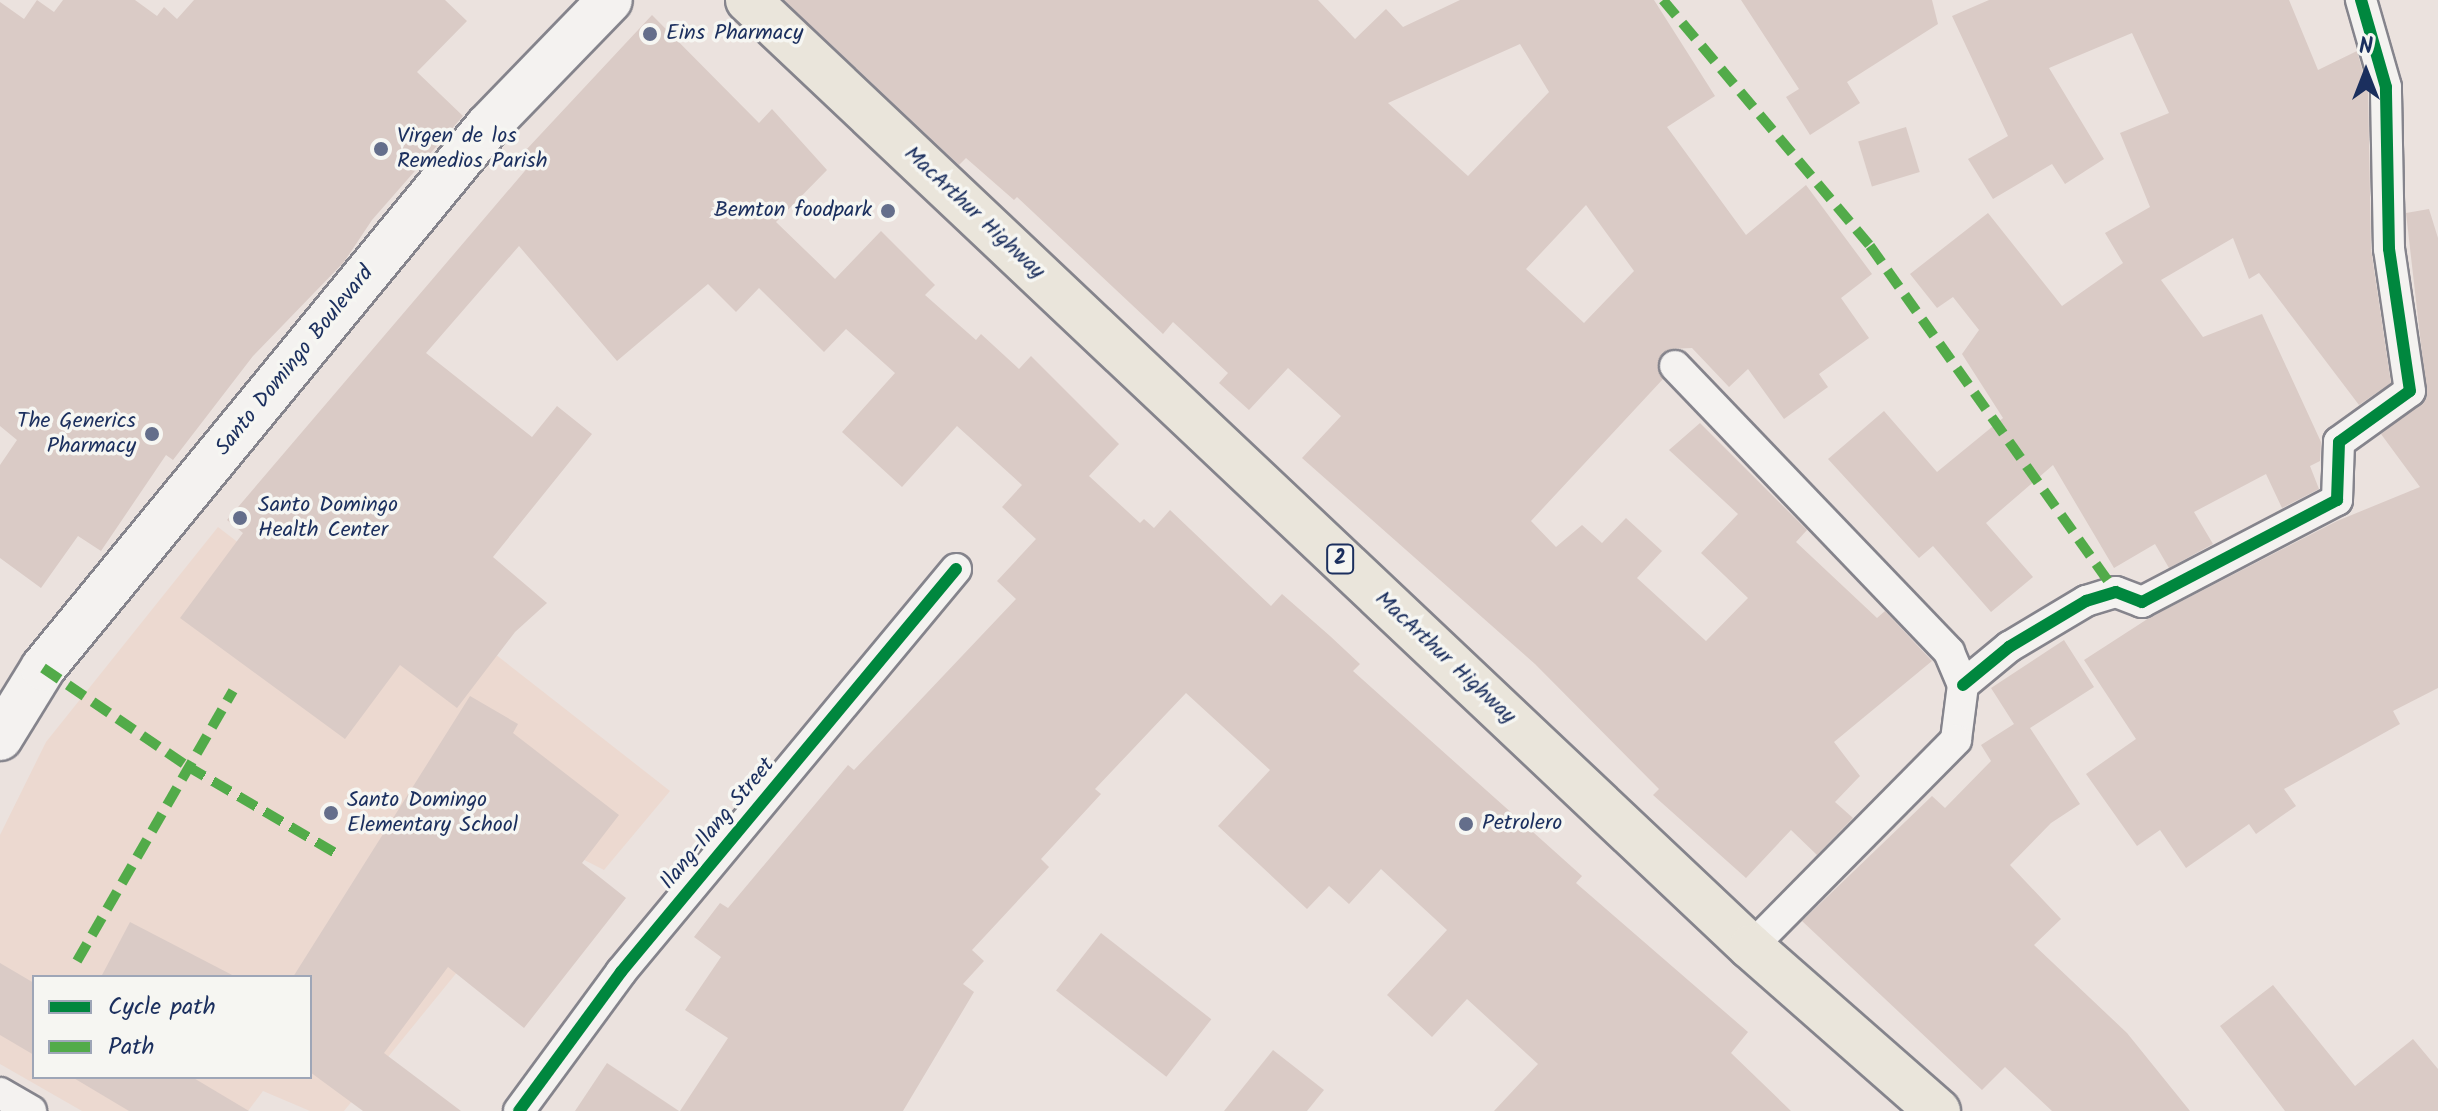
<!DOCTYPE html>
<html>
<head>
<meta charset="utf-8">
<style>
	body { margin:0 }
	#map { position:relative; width:2438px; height:1111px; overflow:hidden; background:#ebe2de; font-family:Kalam,sans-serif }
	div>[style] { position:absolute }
	.built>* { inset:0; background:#ecd9d0 }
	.building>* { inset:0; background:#dacbc6; transform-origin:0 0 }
	.roads { filter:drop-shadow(2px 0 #85848c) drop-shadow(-2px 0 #85848c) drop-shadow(0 2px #85848c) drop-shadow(0 -2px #85848c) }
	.street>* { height:30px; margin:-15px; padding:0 15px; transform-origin:15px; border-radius:15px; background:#f4f2f0 }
	.secondary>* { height:44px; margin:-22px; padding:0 22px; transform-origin:22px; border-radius:22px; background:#f4f2f0 }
	.highway>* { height:44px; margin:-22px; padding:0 22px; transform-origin:22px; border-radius:22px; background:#eae5db }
	.quiet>* { height:10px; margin-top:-5px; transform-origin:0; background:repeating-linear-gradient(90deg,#52ab49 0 20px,transparent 0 30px) }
	.cycleway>* { height:12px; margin:-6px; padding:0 6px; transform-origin:6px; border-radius:6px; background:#00873e }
	.dots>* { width:22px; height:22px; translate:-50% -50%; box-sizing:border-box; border:4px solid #f6f6f2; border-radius:50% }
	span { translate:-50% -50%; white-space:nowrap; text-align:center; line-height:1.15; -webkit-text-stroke:7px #f6f6f2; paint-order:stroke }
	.shield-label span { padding:2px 6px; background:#f6f6f2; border:2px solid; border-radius:6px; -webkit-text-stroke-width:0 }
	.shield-label { font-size:20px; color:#1b2f5e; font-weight:700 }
	.poi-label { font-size:22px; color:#1b2f5e }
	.left { translate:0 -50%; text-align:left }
	.right { translate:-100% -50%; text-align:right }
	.street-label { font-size:22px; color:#1b2f5e }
	.legend { position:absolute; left:32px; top:975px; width:280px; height:104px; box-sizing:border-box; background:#f6f6f2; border:2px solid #9ea6b7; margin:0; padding:10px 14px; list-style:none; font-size:24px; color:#1b2f5e }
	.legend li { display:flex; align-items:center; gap:16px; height:40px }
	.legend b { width:40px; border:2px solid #9ea6b7 }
	.north { position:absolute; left:2326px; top:32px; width:80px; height:80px; -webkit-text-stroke:6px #f6f6f2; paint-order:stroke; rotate:0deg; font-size:22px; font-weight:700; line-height:32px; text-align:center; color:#1b2f5e }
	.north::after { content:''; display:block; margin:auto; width:28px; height:36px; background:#1b2f5e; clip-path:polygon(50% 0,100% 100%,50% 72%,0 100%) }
</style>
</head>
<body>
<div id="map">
	<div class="built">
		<i style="clip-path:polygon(evenodd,306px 506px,670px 791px,604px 870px,559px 847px,344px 1111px,310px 1111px,263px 1091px,248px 1111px,82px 1111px,0 1064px,0 835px,46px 742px,218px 527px,261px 560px,306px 506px,34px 977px,310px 977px,310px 1077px,34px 1077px,34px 977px)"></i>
	</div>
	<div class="building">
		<i style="clip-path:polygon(37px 0,54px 12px,63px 0,135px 0,157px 16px,164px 7px,177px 19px,194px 0,445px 0,467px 21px,417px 72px,463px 116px,372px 220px,344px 262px,253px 356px,173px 460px,166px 455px,101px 551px,78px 536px,41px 588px,0 558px,0 465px,17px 440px,0 426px,0 2px,24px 19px)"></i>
		<i style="clip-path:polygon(evenodd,784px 0,1318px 0,1355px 39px,1386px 9px,1403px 27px,1460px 0,1654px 0,1715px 96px,1667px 127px,1746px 235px,1806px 185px,1872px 274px,1841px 298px,1869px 338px,1819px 374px,1828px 387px,1784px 419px,1748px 369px,1729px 387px,1692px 348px,1670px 349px,1658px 362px,1663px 379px,1531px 521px,1556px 547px,1582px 525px,1602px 543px,1626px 518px,1662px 551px,1637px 578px,1706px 641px,1748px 598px,1701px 553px,1738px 514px,1669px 450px,1700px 423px,1807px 530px,1796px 542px,1877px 618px,1885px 611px,1932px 661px,1834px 742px,1860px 776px,1835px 802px,1853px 818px,1817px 855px,1791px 830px,1746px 878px,1653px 795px,1659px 789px,1535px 664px,1302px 458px,1341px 416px,1288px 368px,1249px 410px,1219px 383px,1228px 373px,1173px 322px,1163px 334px,1017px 197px,1014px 200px,966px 158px,959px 165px,784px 0,1520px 44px,1549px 92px,1468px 176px,1388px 103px,1520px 44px,784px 0,1586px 205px,1634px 271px,1584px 323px,1526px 269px,1586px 205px)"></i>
		<i style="clip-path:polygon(1741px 0,1932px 0,1938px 24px,1847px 82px,1860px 103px,1810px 135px,1786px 97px,1799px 89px)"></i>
		<i style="clip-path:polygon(1989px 0,2289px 0,2318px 70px,2357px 51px,2368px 90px,2371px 249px,2391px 383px,2359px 405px,2259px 273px,2249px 279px,2233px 238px,2161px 280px,2203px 337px,2262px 314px,2321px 442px,2320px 461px,2310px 466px,2319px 489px,2282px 508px,2266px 474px,2194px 512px,2213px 544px,2169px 568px,2155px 544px,2114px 568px,2053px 465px,1986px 523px,2033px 577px,1991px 612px,1933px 546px,1919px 558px,1828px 459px,1884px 411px,1937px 472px,2003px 418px,1962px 354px,1979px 330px,1953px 297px,1937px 308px,1910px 274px,1988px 213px,2062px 306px,2123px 263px,2105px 233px,2150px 207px,2120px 133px,2169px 113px,2132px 33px,2049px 68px,2104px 159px,2065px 184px,2052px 164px,1993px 199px,1968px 159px,2008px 136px,1952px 16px)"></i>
		<i style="clip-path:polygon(652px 15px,759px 123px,772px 109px,827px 170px,776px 222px,835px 279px,881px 231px,935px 285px,925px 295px,976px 340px,981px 334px,1019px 369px,1031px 356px,1119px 444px,1089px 476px,1140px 523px,1144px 519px,1154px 528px,1170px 510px,1271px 606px,1282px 594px,1330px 636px,1360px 664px,1353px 671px,1582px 876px,1576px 883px,1748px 1032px,1731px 1053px,1791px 1111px,1494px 1111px,1538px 1064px,1467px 999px,1432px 1037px,1387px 995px,1447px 930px,1381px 869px,1349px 904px,1329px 886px,1307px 909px,1218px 826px,1270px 770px,1186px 693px,1095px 789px,1101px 794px,1041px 859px,1049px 867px,972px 950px,984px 961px,963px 984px,974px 992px,903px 1111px,680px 1111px,728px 1038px,685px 1010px,721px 957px,694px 937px,720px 903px,728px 908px,848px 765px,854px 770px,1016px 599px,997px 581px,1036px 539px,1002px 507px,1022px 485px,957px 426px,902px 487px,842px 432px,895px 373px,846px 329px,824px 352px,759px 288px,736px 312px,708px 284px,617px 361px,519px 246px,426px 353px,532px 437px,557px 406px,592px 434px,493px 557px,547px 603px,515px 632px,457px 708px,400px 665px,345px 739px,180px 618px,243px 533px,227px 520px,535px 159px,526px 150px)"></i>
		<i style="left:1906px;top:127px;width:47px;height:50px;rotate:73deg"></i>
		<i style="clip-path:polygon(2429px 209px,2438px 238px,2438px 688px,2393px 711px,2400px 724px,2284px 789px,2296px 806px,2256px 834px,2249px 824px,2186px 868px,2160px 830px,2137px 846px,2086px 774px,2136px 739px,2084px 660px,2149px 618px,2337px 521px,2420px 487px,2381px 434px,2427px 397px,2406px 213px)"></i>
		<i style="clip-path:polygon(2064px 640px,2094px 687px,2030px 728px,2080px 804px,2051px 823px,2010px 865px,2061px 919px,2034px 945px,2127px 1033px,2190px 1111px,2052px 1111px,2005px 1067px,1982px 1090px,1802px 921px,1932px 796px,1945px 808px,1991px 761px,1981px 745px,2014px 724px,1991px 688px)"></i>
		<i style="clip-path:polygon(470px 696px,518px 724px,513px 733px,619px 815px,582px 863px,626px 898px,524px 1028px,448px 967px,384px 1053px,461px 1111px,363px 1111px,310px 1072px,310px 977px,293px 977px)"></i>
		<i style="clip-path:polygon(130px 922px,236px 977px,101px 977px)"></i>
		<i style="left:1101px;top:933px;width:140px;height:73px;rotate:38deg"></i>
		<i style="clip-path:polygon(0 963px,34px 983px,34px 1055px,0 1035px)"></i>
		<i style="clip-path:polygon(2273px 985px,2355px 1086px,2413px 1039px,2438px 1069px,2438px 1111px,2285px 1111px,2220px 1026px)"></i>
		<i style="clip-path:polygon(1273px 1050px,1324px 1090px,1307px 1111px,1224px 1111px)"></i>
		<i style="clip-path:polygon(607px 1063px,679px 1111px,575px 1111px)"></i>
		<i style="clip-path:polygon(72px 1077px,192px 1077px,249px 1111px,129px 1111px)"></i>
	</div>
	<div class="roads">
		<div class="street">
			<i style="left:1675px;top:366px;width:396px;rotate:46.2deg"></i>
			<i style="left:1949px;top:652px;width:36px;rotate:67deg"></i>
			<i style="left:1963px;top:685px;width:55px;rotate:97.3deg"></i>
			<i style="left:1956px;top:740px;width:291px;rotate:134.7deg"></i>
			<i style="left:1963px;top:685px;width:60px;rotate:-39.6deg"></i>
			<i style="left:2009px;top:647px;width:90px;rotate:-30.9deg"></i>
			<i style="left:2086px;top:601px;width:31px;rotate:-17deg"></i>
			<i style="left:2116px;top:592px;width:28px;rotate:21deg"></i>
			<i style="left:2142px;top:602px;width:220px;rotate:-27.6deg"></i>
			<i style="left:2337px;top:500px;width:58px;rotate:-88deg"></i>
			<i style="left:2339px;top:442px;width:87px;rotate:-35.7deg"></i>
			<i style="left:2410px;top:391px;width:144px;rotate:-98.4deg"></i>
			<i style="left:2389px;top:249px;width:162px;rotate:-91.1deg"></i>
			<i style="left:2386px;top:87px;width:91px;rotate:-106deg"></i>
			<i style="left:0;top:1093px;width:36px;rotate:30deg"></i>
			<i style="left:519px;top:1111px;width:172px;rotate:-53.7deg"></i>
			<i style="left:621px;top:972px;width:524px;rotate:-50.26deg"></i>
		</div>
		<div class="secondary">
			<i style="left:0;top:738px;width:82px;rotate:-58.4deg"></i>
			<i style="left:43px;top:668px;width:701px;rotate:-50.61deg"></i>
			<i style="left:488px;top:126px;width:175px;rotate:-45.9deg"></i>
		</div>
		<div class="highway">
			<i style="left:748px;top:0;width:1379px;rotate:43.36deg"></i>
			<i style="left:1751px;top:947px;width:249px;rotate:41.3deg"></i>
		</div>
	</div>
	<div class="quiet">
		<i style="left:1663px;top:0;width:322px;rotate:49.9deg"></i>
		<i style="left:1870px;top:246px;width:425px;rotate:54.6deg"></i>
		<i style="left:43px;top:668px;width:174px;rotate:34.2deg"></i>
		<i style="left:187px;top:766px;width:174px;rotate:30.4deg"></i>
		<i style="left:77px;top:961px;width:312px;rotate:-60deg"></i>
	</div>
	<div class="cycleway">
		<i style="left:1963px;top:685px;width:60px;rotate:-39.6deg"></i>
		<i style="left:2009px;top:647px;width:90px;rotate:-30.9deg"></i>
		<i style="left:2086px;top:601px;width:31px;rotate:-17deg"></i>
		<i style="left:2116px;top:592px;width:28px;rotate:21deg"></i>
		<i style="left:2142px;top:602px;width:220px;rotate:-27.6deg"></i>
		<i style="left:2337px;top:500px;width:58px;rotate:-88deg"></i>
		<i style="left:2339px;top:442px;width:87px;rotate:-35.7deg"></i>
		<i style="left:2410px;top:391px;width:144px;rotate:-98.4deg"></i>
		<i style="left:2389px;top:249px;width:162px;rotate:-91.1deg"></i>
		<i style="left:2386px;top:87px;width:91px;rotate:-106deg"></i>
		<i style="left:519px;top:1111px;width:172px;rotate:-53.7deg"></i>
		<i style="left:621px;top:972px;width:524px;rotate:-50.26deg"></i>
	</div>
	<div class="dots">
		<i style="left:650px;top:34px;background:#646e8b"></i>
		<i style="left:381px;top:149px;background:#646e8b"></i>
		<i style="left:888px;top:211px;background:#646e8b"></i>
		<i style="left:152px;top:434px;background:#646e8b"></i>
		<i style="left:240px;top:518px;background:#646e8b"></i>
		<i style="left:331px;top:813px;background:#646e8b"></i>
		<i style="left:1466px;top:824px;background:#646e8b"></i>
	</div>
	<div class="shield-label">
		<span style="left:1340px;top:559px">2</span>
	</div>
	<div class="poi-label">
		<span class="left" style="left:666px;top:34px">Eins Pharmacy</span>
		<span class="left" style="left:397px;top:149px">Virgen de los<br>Remedios Parish</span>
		<span class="right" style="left:872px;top:211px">Bemton foodpark</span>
		<span class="right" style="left:136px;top:434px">The Generics<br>Pharmacy</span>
		<span class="left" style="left:258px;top:518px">Santo Domingo<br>Health Center</span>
		<span class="left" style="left:347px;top:813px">Santo Domingo<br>Elementary School</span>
		<span class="left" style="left:1482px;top:824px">Petrolero</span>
	</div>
	<div class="street-label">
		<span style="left:974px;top:213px;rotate:43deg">MacArthur Highway</span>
		<span style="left:295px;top:361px;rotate:-51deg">Santo Domingo Boulevard</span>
		<span style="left:1445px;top:658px;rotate:43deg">MacArthur Highway</span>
		<span style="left:718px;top:824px;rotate:-50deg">Ilang-Ilang Street</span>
	</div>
	<ul class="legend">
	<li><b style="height:10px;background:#00873e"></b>Cycle path</li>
	<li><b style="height:10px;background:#52ab49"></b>Path</li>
	</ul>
	<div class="north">N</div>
</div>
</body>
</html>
